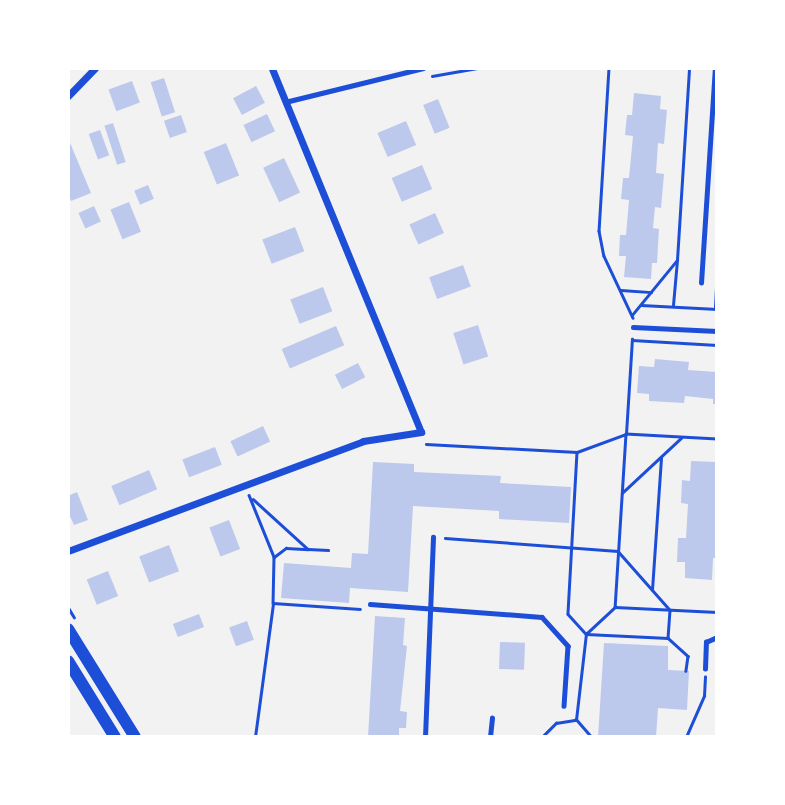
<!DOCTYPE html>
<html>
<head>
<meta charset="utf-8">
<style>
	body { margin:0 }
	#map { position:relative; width:785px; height:805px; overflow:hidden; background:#f2f2f2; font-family:Mulish,sans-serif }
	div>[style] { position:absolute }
	.building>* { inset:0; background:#bdc9ec; transform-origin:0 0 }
	.path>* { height:2.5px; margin:-1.25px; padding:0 1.25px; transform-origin:1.25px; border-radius:1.25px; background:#1d4ed8 }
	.service>* { height:4.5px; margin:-2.25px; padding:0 2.25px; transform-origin:2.25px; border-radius:2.25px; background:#1d4ed8 }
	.minor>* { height:7px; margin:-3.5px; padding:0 3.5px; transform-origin:3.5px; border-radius:3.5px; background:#1d4ed8 }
	.primary>* { height:12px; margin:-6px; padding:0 6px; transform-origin:6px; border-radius:6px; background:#1d4ed8 }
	span { translate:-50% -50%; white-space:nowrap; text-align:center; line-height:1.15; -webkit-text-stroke:6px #fff; paint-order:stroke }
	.frame { position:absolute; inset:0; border:70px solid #fff; pointer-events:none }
</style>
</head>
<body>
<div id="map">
	<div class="building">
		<i style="left:164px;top:78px;width:36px;height:14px;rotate:72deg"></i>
		<i style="left:132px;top:81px;width:23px;height:25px;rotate:70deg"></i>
		<i style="left:256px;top:86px;width:19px;height:26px;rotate:62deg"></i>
		<i style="clip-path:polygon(634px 93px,661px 96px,660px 109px,667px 110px,664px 144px,658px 143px,656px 173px,664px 174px,661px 208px,655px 207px,653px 228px,659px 229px,657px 263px,652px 263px,651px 279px,624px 277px,626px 256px,619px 256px,620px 235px,626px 235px,629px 200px,621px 199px,623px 178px,629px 178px,633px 136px,625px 135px,627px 115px,632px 115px)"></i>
		<i style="left:438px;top:99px;width:31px;height:16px;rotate:68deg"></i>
		<i style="left:267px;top:114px;width:19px;height:26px;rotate:65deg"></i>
		<i style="left:181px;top:115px;width:18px;height:18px;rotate:71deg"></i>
		<i style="left:406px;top:121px;width:26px;height:31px;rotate:67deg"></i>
		<i style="left:113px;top:123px;width:41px;height:9px;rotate:72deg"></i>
		<i style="left:100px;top:130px;width:27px;height:12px;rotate:70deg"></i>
		<i style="clip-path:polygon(68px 138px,91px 193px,71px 201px,68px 193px)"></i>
		<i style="left:226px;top:143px;width:35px;height:24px;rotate:68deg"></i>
		<i style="left:284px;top:158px;width:38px;height:23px;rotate:65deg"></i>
		<i style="left:422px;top:165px;width:26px;height:33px;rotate:67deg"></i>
		<i style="left:148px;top:185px;width:15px;height:15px;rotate:67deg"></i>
		<i style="left:129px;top:202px;width:32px;height:20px;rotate:68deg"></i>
		<i style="left:94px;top:206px;width:17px;height:17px;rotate:66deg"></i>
		<i style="left:435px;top:213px;width:22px;height:28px;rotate:66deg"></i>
		<i style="left:295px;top:227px;width:26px;height:35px;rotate:69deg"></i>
		<i style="left:463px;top:265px;width:23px;height:36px;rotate:70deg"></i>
		<i style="left:323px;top:287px;width:26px;height:35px;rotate:69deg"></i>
		<i style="left:478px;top:325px;width:33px;height:26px;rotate:72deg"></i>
		<i style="left:336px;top:326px;width:21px;height:59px;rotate:67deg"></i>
		<i style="clip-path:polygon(655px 359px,689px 362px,688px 370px,717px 372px,717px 404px,713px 404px,713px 399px,685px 396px,684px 403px,649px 401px,649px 394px,637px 393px,639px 366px,654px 367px)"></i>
		<i style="left:358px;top:363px;width:16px;height:26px;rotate:63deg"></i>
		<i style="left:263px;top:426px;width:17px;height:36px;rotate:65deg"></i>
		<i style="left:215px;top:447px;width:19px;height:35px;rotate:69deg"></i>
		<i style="clip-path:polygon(691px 461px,717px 462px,717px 558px,713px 558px,712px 580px,685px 578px,685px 562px,677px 562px,678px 538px,686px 538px,688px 504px,681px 503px,682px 480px,690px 481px)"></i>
		<i style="clip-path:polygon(373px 462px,414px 464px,414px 472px,501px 476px,500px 483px,571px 487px,569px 523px,499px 519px,499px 511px,413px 506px,408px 592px,350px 588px,349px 603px,281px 598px,284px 563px,351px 568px,352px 553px,368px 554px)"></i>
		<i style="left:149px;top:470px;width:21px;height:41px;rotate:67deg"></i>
		<i style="clip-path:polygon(77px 492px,88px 520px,74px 525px,68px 512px,68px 496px)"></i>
		<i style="left:229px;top:520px;width:31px;height:21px;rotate:69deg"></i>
		<i style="left:169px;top:545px;width:28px;height:32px;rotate:69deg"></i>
		<i style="left:108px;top:571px;width:27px;height:23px;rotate:68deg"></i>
		<i style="left:199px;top:614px;width:14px;height:28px;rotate:69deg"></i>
		<i style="clip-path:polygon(375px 616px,405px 618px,403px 645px,407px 646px,400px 711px,407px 712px,406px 728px,399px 728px,399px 737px,368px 737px)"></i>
		<i style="left:247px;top:621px;width:20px;height:19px;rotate:70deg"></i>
		<i style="left:500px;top:642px;width:25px;height:27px;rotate:2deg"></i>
		<i style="clip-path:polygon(604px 643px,668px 646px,668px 670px,689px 671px,687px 710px,658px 708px,656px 737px,598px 737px)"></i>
	</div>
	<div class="path">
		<i style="left:609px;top:68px;width:163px;rotate:93.5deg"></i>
		<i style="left:599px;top:231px;width:25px;rotate:79deg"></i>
		<i style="left:604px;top:256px;width:68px;rotate:64.9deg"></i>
		<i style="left:432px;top:76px;width:47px;rotate:-9.9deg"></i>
		<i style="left:621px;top:290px;width:30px;rotate:4deg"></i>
		<i style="left:641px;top:305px;width:76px;rotate:3deg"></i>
		<i style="left:673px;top:305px;width:45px;rotate:-84.9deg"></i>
		<i style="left:715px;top:307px;width:35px;rotate:-87deg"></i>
		<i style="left:632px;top:315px;width:71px;rotate:-50.7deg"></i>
		<i style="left:677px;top:260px;width:192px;rotate:-86.4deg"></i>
		<i style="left:632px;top:340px;width:85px;rotate:3.4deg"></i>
		<i style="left:717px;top:439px;width:91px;rotate:-176.9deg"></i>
		<i style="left:626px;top:434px;width:173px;rotate:93.6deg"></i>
		<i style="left:615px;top:607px;width:102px;rotate:2.8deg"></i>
		<i style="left:426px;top:444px;width:151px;rotate:3deg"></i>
		<i style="left:577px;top:452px;width:162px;rotate:93.2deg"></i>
		<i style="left:568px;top:614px;width:27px;rotate:48deg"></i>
		<i style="left:586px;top:634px;width:82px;rotate:2.8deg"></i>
		<i style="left:577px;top:452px;width:52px;rotate:-20.2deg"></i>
		<i style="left:626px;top:434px;width:95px;rotate:-86.4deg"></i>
		<i style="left:622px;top:493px;width:81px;rotate:-43deg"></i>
		<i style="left:249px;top:495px;width:67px;rotate:68deg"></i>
		<i style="left:274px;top:557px;width:46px;rotate:91.2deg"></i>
		<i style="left:273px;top:603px;width:87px;rotate:3.9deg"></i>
		<i style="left:253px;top:499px;width:74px;rotate:42.3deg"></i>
		<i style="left:308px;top:549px;width:20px;rotate:3deg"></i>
		<i style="left:445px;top:538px;width:173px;rotate:4.3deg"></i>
		<i style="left:618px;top:551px;width:79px;rotate:48.6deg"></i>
		<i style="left:670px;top:610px;width:28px;rotate:94deg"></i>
		<i style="left:668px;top:638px;width:27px;rotate:42deg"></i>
		<i style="left:688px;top:656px;width:15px;rotate:98deg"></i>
		<i style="left:274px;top:557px;width:15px;rotate:-37deg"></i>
		<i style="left:286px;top:548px;width:22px;rotate:3deg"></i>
		<i style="left:652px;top:590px;width:133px;rotate:-86.1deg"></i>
		<i style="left:68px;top:607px;width:12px;rotate:59deg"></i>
		<i style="left:255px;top:737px;width:135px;rotate:-82.3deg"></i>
		<i style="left:542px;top:737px;width:20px;rotate:-45deg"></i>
		<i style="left:556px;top:723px;width:20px;rotate:-9deg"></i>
		<i style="left:591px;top:737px;width:23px;rotate:-131deg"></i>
		<i style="left:576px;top:720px;width:87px;rotate:-83.4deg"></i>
		<i style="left:586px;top:634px;width:40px;rotate:-43deg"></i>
		<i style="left:686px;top:737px;width:45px;rotate:-66.3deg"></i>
		<i style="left:704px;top:696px;width:19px;rotate:-87deg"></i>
	</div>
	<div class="service">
		<i style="left:285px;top:102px;width:142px;rotate:-13.8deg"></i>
		<i style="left:701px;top:283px;width:215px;rotate:-86.3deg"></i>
		<i style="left:633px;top:327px;width:84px;rotate:2.7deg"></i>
		<i style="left:370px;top:604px;width:172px;rotate:4.3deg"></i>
		<i style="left:542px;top:617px;width:39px;rotate:48deg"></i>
		<i style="left:568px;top:646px;width:60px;rotate:93.8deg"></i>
		<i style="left:705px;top:669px;width:27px;rotate:-88deg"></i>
		<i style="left:706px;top:642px;width:12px;rotate:-24deg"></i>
		<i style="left:425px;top:737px;width:200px;rotate:-87.7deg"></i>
		<i style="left:490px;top:737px;width:19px;rotate:-84deg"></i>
	</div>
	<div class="minor">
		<i style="left:68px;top:96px;width:39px;rotate:-46deg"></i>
		<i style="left:68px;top:551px;width:315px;rotate:-20.4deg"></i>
		<i style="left:363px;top:441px;width:59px;rotate:-8.8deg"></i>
		<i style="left:421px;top:432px;width:393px;rotate:-112.3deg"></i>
	</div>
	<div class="primary">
		<i style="left:68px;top:629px;width:127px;rotate:58.2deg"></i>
		<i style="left:68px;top:661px;width:89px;rotate:58.3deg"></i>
	</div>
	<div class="frame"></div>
</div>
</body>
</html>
